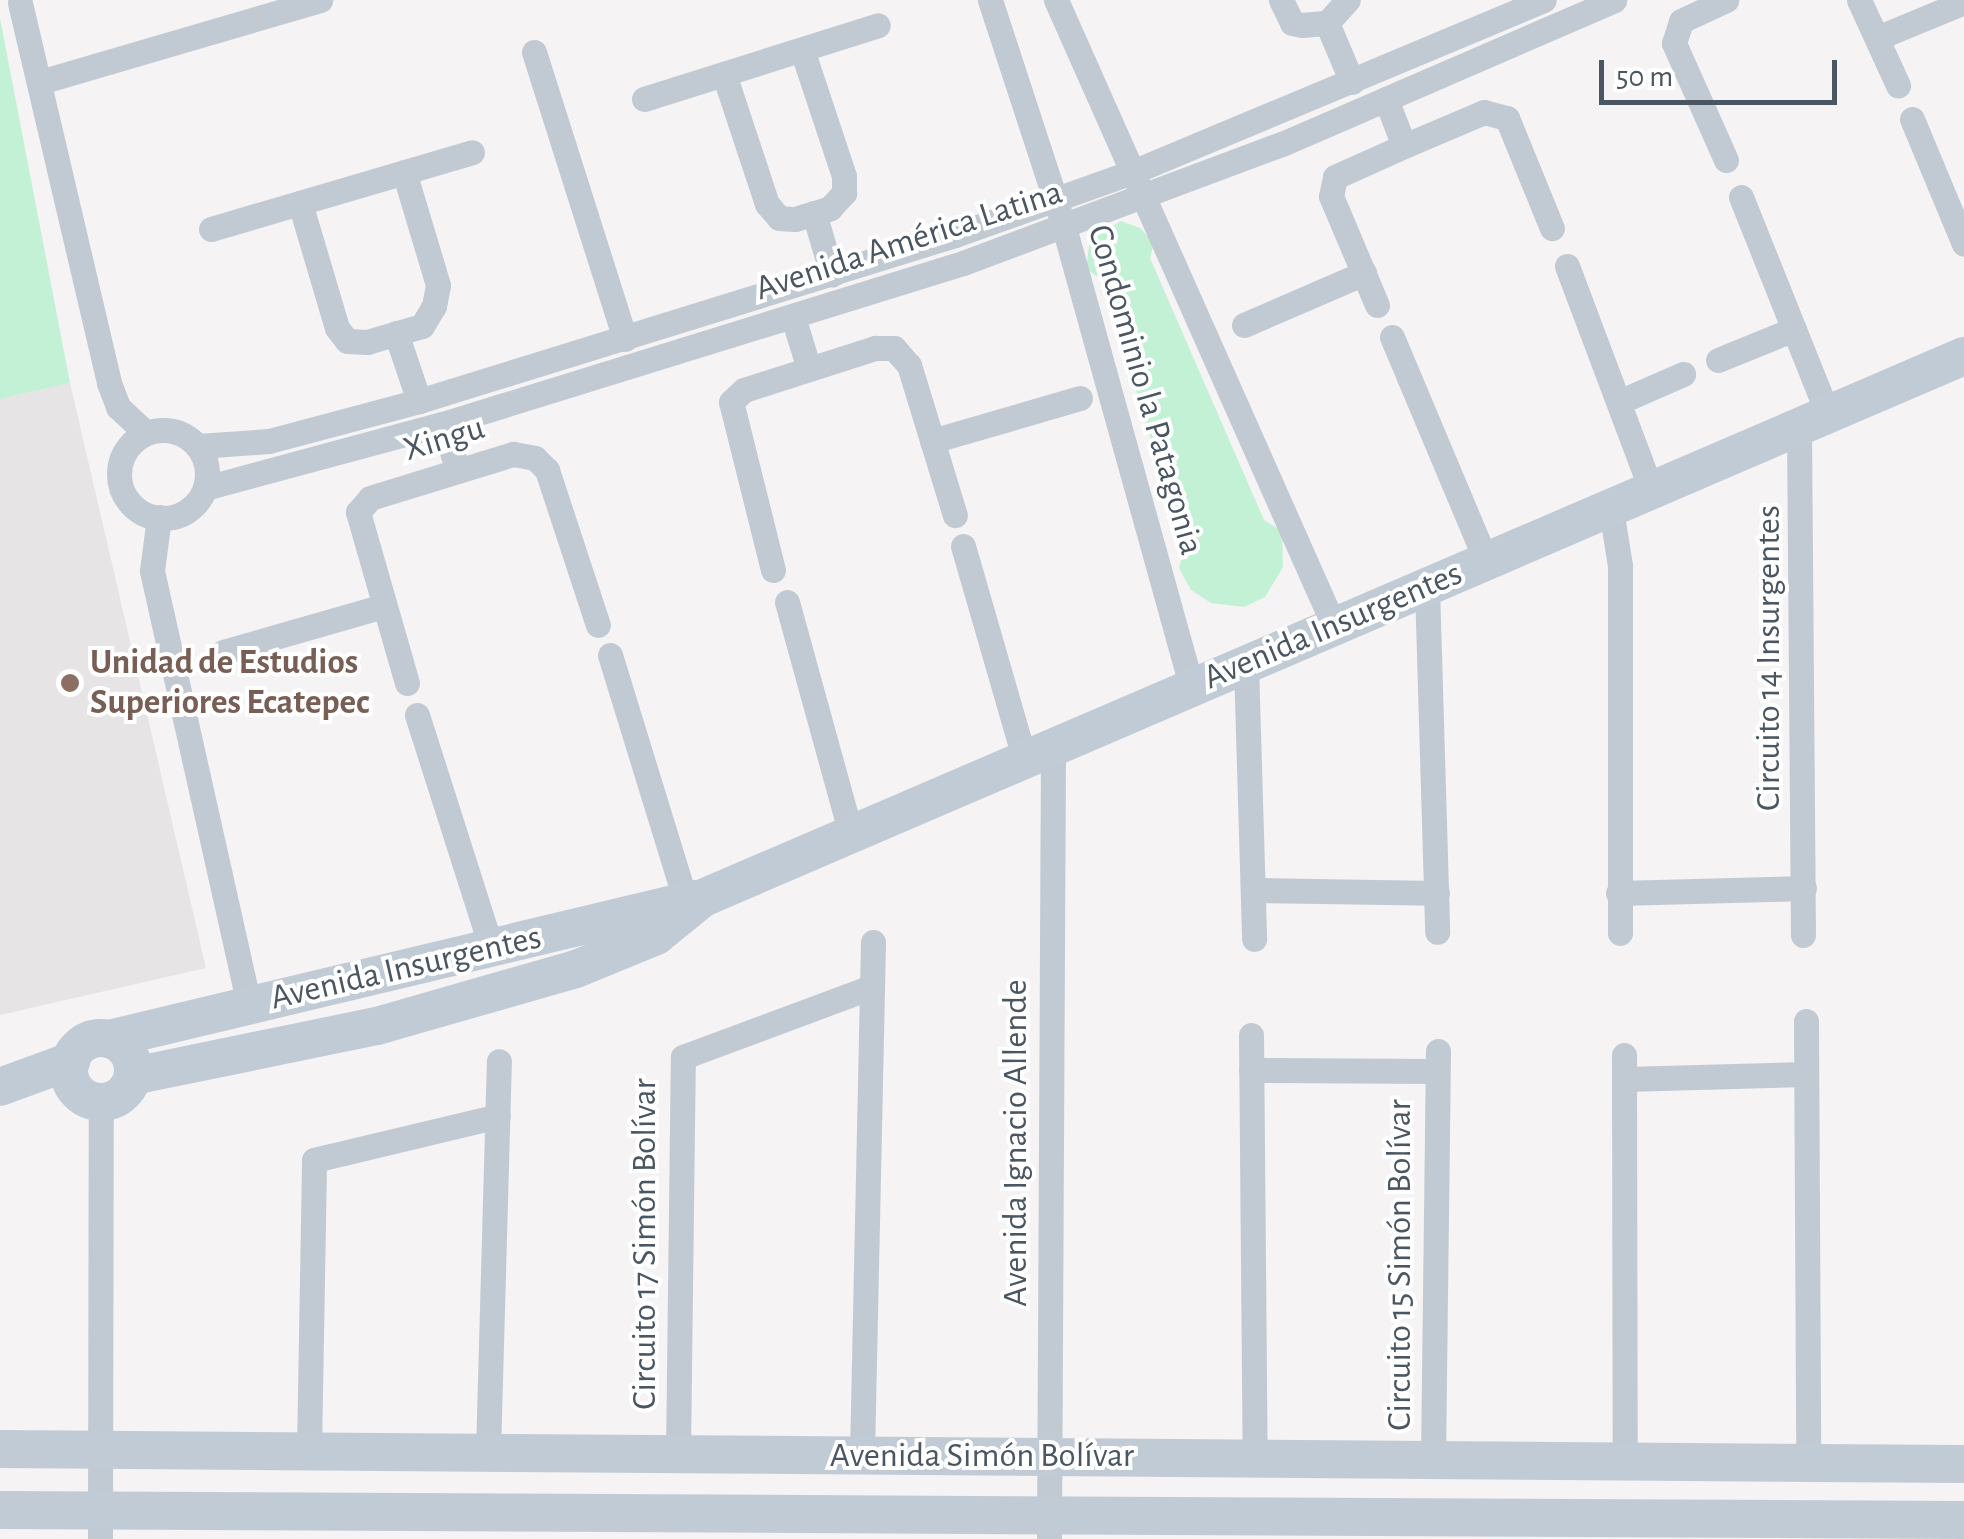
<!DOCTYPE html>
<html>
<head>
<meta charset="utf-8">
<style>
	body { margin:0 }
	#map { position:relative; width:1964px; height:1539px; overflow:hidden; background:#f5f3f3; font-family:"Alegreya Sans",sans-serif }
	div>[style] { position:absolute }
	.education>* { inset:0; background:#e6e4e5 }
	.green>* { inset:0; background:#c3f1d5 }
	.minor>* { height:25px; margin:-12.5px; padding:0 12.5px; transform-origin:12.5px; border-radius:12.5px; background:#c1cad2 }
	.minor>.ring { margin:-12.5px; padding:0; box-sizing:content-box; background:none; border:25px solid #c1cad2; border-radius:50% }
	.secondary>* { height:38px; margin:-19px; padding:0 19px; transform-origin:19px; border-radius:19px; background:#c1cbd6 }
	.secondary>.ring { margin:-19px; padding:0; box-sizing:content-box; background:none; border:38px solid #c1cbd6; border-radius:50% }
	.dots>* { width:28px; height:28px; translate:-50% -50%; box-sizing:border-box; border:5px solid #fff; border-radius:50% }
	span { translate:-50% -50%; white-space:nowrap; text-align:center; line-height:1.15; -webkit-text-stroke:8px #fff; paint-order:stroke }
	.street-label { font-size:35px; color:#4a5661 }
	.education-label { font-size:35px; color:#785e54; font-weight:700 }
	.left { translate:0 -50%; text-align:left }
	.scale { position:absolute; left:1599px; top:60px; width:238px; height:45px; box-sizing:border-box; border:5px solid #4a5661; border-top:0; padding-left:12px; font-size:30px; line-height:35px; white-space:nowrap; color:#4a5661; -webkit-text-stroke:8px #fff; paint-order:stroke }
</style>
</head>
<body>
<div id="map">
	<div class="education">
		<i style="clip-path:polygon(70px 383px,206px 968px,0 1015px,0 399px)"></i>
	</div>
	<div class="green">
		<i style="clip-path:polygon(0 18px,70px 383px,0 399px)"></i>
		<i style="clip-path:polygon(1121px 221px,1140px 228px,1154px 243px,1150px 258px,1264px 520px,1282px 531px,1283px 567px,1265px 597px,1244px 607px,1211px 603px,1191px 590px,1179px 568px,1184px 550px,1103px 280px,1086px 269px,1090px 240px)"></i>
	</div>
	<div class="minor">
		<i style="left:990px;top:0;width:239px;rotate:71.9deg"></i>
		<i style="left:1064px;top:227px;width:477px;rotate:74.5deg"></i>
		<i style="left:1056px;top:0;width:685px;rotate:66.05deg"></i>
		<i style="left:1281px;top:0;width:25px;rotate:64deg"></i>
		<i style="left:1292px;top:23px;width:10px;rotate:11deg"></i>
		<i style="left:1302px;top:25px;width:25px;rotate:-5deg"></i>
		<i style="left:1327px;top:23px;width:31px;rotate:-48deg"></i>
		<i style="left:1859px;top:0;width:94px;rotate:65.4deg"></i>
		<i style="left:20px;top:3px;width:390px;rotate:76.8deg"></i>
		<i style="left:109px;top:383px;width:26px;rotate:69deg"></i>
		<i style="left:118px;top:407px;width:38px;rotate:43deg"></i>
		<i style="left:1327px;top:23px;width:64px;rotate:67deg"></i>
		<i style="left:1877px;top:38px;width:94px;rotate:-22.5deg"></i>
		<i style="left:534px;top:52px;width:301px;rotate:72.4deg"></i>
		<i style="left:724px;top:74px;width:137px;rotate:71.7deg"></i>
		<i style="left:767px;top:204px;width:18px;rotate:49deg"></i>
		<i style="left:779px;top:218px;width:16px;rotate:4deg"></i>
		<i style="left:795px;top:219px;width:37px;rotate:-17deg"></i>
		<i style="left:830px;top:208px;width:21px;rotate:-47deg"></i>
		<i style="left:844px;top:193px;width:17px;rotate:-90deg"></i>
		<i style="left:844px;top:176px;width:133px;rotate:-108.4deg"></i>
		<i style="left:40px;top:82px;width:292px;rotate:-16.3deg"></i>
		<i style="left:644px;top:99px;width:245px;rotate:-17.5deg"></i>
		<i style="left:1386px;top:99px;width:50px;rotate:69deg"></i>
		<i style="left:1912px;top:119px;width:135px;rotate:67.4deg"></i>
		<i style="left:1726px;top:160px;width:128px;rotate:-114deg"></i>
		<i style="left:1674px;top:43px;width:23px;rotate:-72deg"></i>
		<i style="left:1681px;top:21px;width:50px;rotate:-25deg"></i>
		<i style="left:1741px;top:197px;width:235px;rotate:68.2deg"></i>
		<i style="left:300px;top:203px;width:130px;rotate:73.5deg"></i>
		<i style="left:337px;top:328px;width:16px;rotate:52deg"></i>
		<i style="left:347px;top:341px;width:20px;rotate:3deg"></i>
		<i style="left:367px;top:342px;width:57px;rotate:-16.2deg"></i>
		<i style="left:422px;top:326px;width:23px;rotate:-59deg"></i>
		<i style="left:434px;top:306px;width:21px;rotate:-79deg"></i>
		<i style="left:438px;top:285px;width:118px;rotate:-106.7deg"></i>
		<i style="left:814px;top:213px;width:64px;rotate:73.6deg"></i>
		<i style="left:211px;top:229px;width:272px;rotate:-16.4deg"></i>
		<i style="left:1567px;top:266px;width:239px;rotate:69.4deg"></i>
		<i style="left:1377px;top:305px;width:118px;rotate:-112.9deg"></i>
		<i style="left:1331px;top:196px;width:19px;rotate:-78deg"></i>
		<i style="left:1335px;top:177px;width:76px;rotate:-24.2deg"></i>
		<i style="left:1404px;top:146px;width:87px;rotate:-23deg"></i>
		<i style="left:1484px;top:112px;width:24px;rotate:15deg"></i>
		<i style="left:1507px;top:118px;width:119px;rotate:67.8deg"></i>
		<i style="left:793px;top:317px;width:54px;rotate:72.9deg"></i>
		<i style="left:1244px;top:325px;width:131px;rotate:-23.4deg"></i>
		<i style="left:396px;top:333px;width:72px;rotate:71.3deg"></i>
		<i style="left:1392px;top:337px;width:243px;rotate:67.2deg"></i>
		<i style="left:1718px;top:360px;width:82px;rotate:-22.2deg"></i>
		<i style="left:1619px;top:402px;width:70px;rotate:-23.6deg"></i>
		<i style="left:443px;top:424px;width:49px;rotate:72.3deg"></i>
		<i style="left:1799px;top:428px;width:507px;rotate:89.55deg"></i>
		<i class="ring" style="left:119px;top:430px;width:63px;height:63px"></i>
		<i style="left:932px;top:441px;width:154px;rotate:-16.2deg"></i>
		<i style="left:198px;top:446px;width:71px;rotate:-4deg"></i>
		<i style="left:269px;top:441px;width:155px;rotate:-14.9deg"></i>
		<i style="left:419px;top:401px;width:561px;rotate:-17.21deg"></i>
		<i style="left:955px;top:235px;width:191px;rotate:-19.6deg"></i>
		<i style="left:1135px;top:171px;width:443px;rotate:-22.7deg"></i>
		<i style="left:205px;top:488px;width:246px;rotate:-15.1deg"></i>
		<i style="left:443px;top:424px;width:544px;rotate:-17.2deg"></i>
		<i style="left:963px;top:263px;width:340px;rotate:-20.5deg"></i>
		<i style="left:1282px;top:144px;width:362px;rotate:-23.4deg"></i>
		<i style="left:1611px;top:509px;width:58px;rotate:81deg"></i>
		<i style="left:1620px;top:566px;width:367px;rotate:90deg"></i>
		<i style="left:159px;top:517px;width:54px;rotate:97.4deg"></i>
		<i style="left:152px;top:571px;width:445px;rotate:77.4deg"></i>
		<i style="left:963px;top:546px;width:221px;rotate:73.9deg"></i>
		<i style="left:773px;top:570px;width:173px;rotate:-104deg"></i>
		<i style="left:731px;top:402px;width:18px;rotate:-43deg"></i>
		<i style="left:744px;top:390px;width:138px;rotate:-17.8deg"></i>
		<i style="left:875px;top:348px;width:19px"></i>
		<i style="left:894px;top:348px;width:23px;rotate:49deg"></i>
		<i style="left:909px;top:365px;width:157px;rotate:73deg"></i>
		<i style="left:1427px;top:587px;width:345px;rotate:88.3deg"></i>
		<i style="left:787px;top:602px;width:241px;rotate:74.6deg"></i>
		<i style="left:223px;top:652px;width:166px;rotate:-16deg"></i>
		<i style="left:610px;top:655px;width:266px;rotate:72.9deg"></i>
		<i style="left:1246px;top:665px;width:274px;rotate:88.3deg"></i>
		<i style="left:407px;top:683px;width:178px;rotate:-106deg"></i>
		<i style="left:358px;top:512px;width:18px;rotate:-49deg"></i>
		<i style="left:370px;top:498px;width:150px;rotate:-17.1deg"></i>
		<i style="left:513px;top:454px;width:22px;rotate:10deg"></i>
		<i style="left:535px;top:458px;width:17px;rotate:45deg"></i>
		<i style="left:547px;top:470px;width:163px;rotate:71.8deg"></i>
		<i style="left:417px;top:715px;width:244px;rotate:72.3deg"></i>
		<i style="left:1254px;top:890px;width:183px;rotate:0.9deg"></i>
		<i style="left:1618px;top:893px;width:186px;rotate:-1.5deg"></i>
		<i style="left:1806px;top:1021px;width:442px;rotate:89.7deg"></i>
		<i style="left:1251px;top:1035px;width:423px;rotate:89.5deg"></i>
		<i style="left:1624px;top:1055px;width:407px;rotate:89.9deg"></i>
		<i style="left:1251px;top:1070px;width:185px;rotate:0.3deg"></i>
		<i style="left:1625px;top:1079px;width:181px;rotate:-1.6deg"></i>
		<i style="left:309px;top:1451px;width:291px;rotate:-89deg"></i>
		<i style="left:314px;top:1160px;width:189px;rotate:-13.4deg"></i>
		<i style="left:488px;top:1452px;width:391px;rotate:-88.4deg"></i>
		<i style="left:678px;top:1454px;width:397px;rotate:-89.3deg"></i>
		<i style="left:683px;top:1057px;width:201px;rotate:-20.4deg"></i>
		<i style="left:862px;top:1455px;width:513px;rotate:-88.77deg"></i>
		<i style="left:1433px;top:1460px;width:409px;rotate:-89.3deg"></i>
		<i style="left:100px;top:1539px;width:437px;rotate:-89.9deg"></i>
		<i style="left:1049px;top:1539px;width:793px;rotate:-89.71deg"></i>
	</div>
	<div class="secondary">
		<i class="ring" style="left:69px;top:1038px;width:26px;height:26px"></i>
		<i style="left:109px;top:1039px;width:602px;rotate:-13.44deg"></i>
		<i style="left:133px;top:1076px;width:249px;rotate:-11.6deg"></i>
		<i style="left:377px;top:1026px;width:207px;rotate:-16deg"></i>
		<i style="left:576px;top:969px;width:87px;rotate:-22.4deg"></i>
		<i style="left:656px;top:936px;width:60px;rotate:-39deg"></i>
		<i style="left:703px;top:898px;width:1373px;rotate:-23.26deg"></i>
		<i style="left:0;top:1087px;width:76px;rotate:-20.1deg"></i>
		<i style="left:0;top:1449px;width:1964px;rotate:0.44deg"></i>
		<i style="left:0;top:1510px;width:1964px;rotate:0.29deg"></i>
	</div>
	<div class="dots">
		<i style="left:70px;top:683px;background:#8d6e63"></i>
	</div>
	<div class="street-label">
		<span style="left:909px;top:241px;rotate:-18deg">Avenida América Latina</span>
		<span style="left:1145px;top:390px;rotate:74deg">Condominio la Patagonia</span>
		<span style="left:444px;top:439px;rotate:-17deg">Xingu</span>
		<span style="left:1333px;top:626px;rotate:-23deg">Avenida Insurgentes</span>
		<span style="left:1769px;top:658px;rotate:-90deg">Circuito 14 Insurgentes</span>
		<span style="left:406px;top:968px;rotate:-13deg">Avenida Insurgentes</span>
		<span style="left:1016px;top:1143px;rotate:-90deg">Avenida Ignacio Allende</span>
		<span style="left:645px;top:1244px;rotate:-90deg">Circuito 17 Simón Bolívar</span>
		<span style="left:1400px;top:1265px;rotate:-90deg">Circuito 15 Simón Bolívar</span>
		<span style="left:982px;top:1456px">Avenida Simón Bolívar</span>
	</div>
	<div class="education-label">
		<span class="left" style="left:90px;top:683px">Unidad de Estudios<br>Superiores Ecatepec</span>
	</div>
	<div class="scale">50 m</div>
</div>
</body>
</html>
